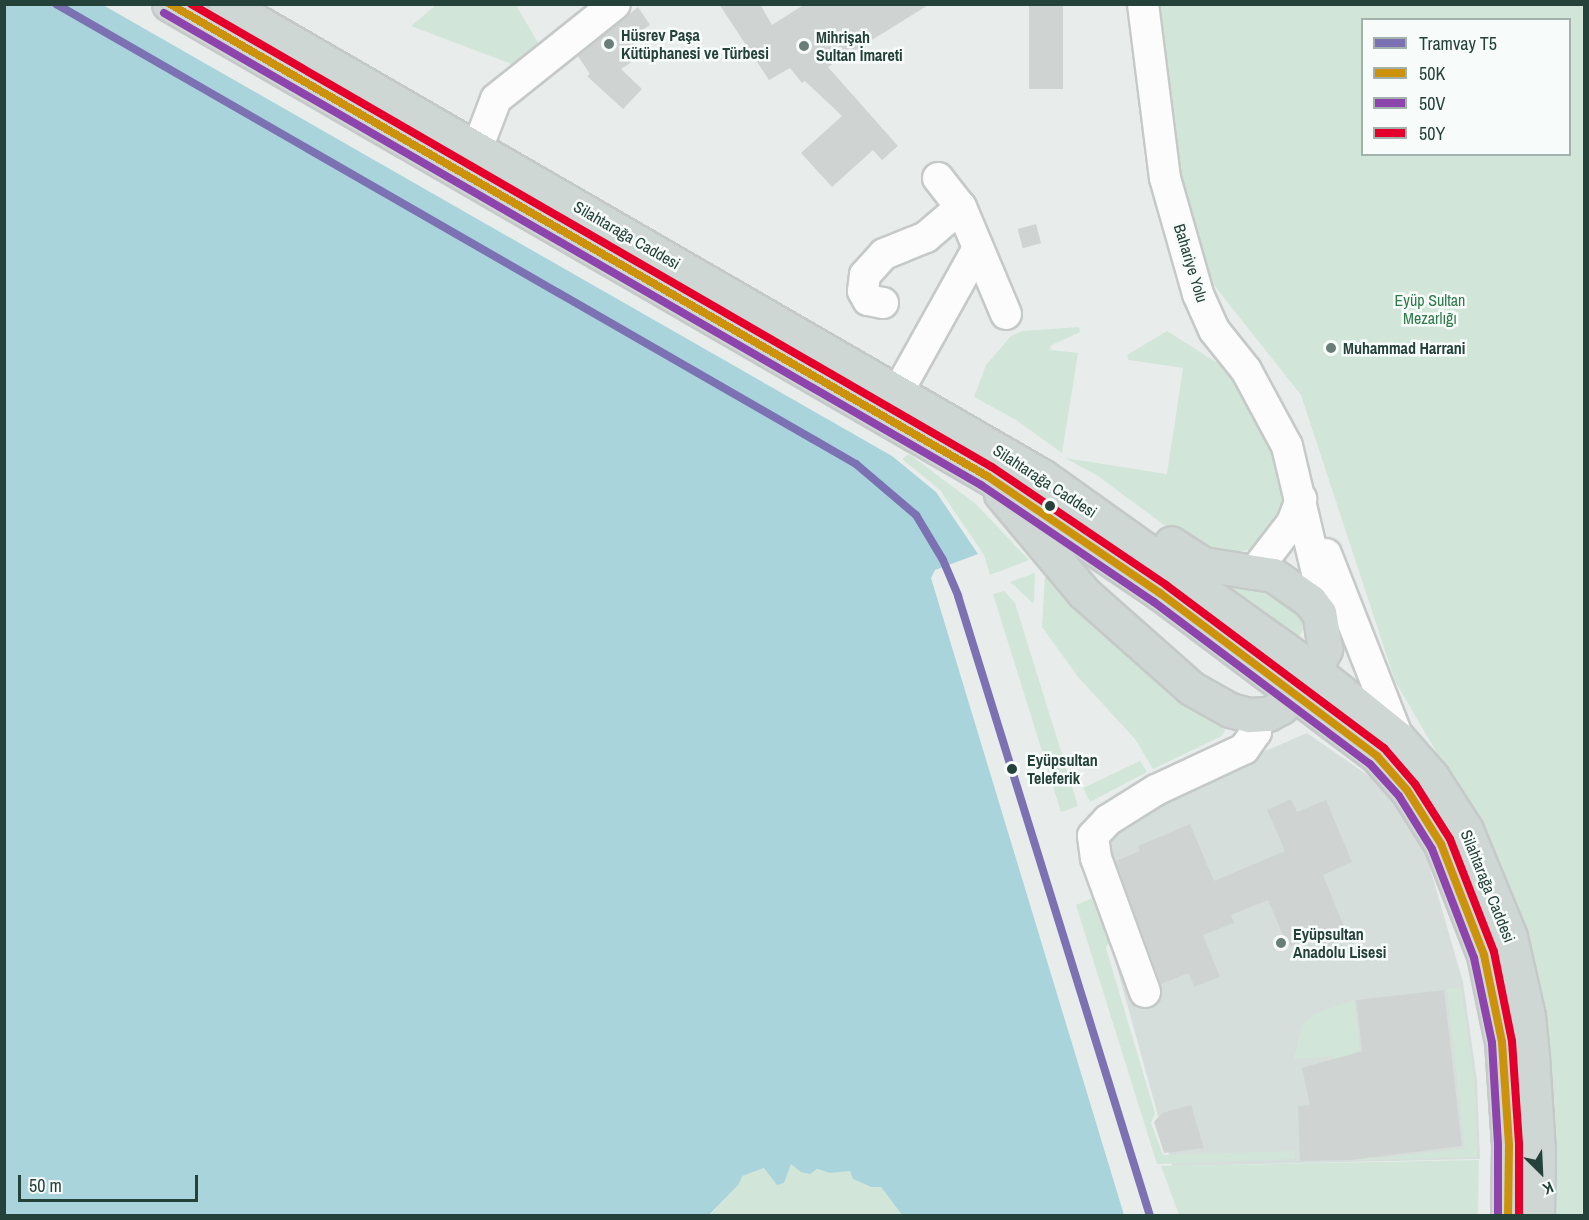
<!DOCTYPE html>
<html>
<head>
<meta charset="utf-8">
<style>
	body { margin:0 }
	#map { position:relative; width:1589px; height:1220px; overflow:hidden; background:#e8edeb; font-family:"Archivo Narrow",sans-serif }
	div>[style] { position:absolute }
	.built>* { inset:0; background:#d6dedb }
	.green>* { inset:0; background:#d1e6d8 }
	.water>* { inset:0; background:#a9d4db }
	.building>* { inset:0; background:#cfd4d2; transform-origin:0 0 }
	.roads { filter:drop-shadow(2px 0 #c5cac8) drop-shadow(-2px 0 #c5cac8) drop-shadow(0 2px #c5cac8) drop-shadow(0 -2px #c5cac8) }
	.minor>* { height:30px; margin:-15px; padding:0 15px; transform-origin:15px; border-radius:15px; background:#fcfcfc }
	.major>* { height:33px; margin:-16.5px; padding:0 16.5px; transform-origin:16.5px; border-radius:16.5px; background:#cfd7d5 }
	.bus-1>* { height:8px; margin:-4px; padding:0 4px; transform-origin:4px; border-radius:4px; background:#cd920c }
	.bus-2>* { height:8px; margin:-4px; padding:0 4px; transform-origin:4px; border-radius:4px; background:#8e44ad }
	.bus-3>* { height:8px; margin:-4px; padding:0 4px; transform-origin:4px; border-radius:4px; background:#e4002b }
	.tram-1>* { height:8px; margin:-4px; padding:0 4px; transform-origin:4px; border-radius:4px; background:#7c72b3 }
	.dots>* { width:16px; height:16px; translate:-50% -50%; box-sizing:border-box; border:3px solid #f7fbf9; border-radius:50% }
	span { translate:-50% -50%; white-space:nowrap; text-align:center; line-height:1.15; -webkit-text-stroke:5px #f7fbf9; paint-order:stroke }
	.poi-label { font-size:16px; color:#24423a; font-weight:700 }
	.left { translate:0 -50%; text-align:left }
	.street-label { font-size:16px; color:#24423a }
	.park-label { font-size:16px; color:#2d7a4b }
	.stop-label { font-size:16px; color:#24423a; font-weight:700 }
	.frame { position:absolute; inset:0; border:6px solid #24423a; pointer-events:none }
	.legend { position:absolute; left:1361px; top:18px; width:210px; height:138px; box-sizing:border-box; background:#f7fbf9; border:2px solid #a3b1ad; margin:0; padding:8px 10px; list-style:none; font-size:18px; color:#24423a }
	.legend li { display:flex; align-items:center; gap:12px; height:30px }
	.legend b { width:30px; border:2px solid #a3b1ad }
	.north { position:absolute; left:1511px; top:1142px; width:60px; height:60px; -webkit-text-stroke:4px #f7fbf9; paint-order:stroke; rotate:156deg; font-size:16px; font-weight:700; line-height:24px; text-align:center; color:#24423a }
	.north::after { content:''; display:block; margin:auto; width:21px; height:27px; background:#24423a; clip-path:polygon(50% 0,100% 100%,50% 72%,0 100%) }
	.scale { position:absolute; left:18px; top:1175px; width:180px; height:27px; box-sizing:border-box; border:3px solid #24423a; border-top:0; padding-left:8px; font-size:18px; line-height:21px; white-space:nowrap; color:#24423a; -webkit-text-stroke:4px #f7fbf9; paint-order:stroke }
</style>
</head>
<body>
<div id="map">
	<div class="built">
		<i style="clip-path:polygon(1307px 733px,1379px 783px,1425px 851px,1463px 982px,1477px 1080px,1480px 1159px,1172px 1166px,1096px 892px,1107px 819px)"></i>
	</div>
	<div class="green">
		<i style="clip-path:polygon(436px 5px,516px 5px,541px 48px,514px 65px,411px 26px)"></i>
		<i style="clip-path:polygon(evenodd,1152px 5px,1584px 5px,1584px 1215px,1551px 1215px,1544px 1008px,1511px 909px,1470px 810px,1395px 681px,1301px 395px,1213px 284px,1173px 154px,1152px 5px,1362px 20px,1570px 20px,1570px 154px,1362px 154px,1362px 20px)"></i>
		<i style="clip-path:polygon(1079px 327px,1080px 332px,1050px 346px,1051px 350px,1078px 353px,1062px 453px,1016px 420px,974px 397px,986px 365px,1011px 336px,1022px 331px)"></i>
		<i style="clip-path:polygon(1167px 331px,1241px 378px,1280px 455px,1286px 504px,1261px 543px,1248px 550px,1228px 554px,1195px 548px,1098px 476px,1065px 458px,1167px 474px,1183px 368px,1129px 360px,1127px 355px)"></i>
		<i style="clip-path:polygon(909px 454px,976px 504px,1029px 560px,990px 575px,984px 555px,940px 490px,902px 459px)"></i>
		<i style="clip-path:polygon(1035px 573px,1034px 604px,1010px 582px)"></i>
		<i style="clip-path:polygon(1045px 576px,1149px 673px,1220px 725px,1225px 730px,1222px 736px,1153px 769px,1135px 739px,1078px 677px,1042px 627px)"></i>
		<i style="clip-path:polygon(1233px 586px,1262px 588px,1280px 596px,1304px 617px,1302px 632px,1298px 637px,1231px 590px)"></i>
		<i style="clip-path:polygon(1004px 591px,1015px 603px,1078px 806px,1061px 812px,993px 594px)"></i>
		<i style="clip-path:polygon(1140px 761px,1147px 772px,1090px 802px,1083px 788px)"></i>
		<i style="clip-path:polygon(1099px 895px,1112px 935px,1106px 948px,1155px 1113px,1151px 1123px,1163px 1155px,1294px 1151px,1295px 1159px,1157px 1164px,1076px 905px)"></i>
		<i style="clip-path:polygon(1461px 988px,1474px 1080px,1477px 1157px,1355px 1160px,1333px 1056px,1294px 1059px,1302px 1025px,1316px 1013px,1354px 1000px,1373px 1159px,1465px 1149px,1447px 989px)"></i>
		<i style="clip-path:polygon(1479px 1160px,1478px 1216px,1179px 1215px,1161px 1166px)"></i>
		<i style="clip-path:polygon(791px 1163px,830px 1173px,851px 1170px,853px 1179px,871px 1187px,881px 1187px,902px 1215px,709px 1216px,739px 1184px,741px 1176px,765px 1168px,773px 1176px,786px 1176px)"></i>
	</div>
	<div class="water">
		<i style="clip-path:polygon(5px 4px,103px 5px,892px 456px,936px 492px,978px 554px,935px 570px,931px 578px,1124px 1215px,902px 1215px,881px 1187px,871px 1187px,853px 1179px,850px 1171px,830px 1173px,817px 1169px,810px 1174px,801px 1172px,791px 1164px,784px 1183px,777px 1185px,764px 1168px,742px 1176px,739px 1184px,709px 1215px,5px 1215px)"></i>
	</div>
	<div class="building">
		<i style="clip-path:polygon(719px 4px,760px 4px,772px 25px,805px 4px,930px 4px,828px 67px,898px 146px,882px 160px,873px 150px,832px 187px,801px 153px,842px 116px,805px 81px,802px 83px,790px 68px,769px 80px)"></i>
		<i style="left:1029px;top:4px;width:34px;height:85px"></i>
		<i style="clip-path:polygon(638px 7px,650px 25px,630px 38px,642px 55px,621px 69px,642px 89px,623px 109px,587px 76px,590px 74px,578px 56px)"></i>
		<i style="left:1036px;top:224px;width:20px;height:19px;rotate:75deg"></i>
		<i style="clip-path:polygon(1291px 799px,1297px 812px,1326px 800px,1352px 862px,1323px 875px,1349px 939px,1324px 949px,1318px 934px,1288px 947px,1268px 900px,1231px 915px,1234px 923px,1203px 935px,1220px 977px,1194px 987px,1189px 973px,1161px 984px,1116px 861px,1140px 851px,1138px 846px,1190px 824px,1214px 881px,1285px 851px,1267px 810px)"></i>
		<i style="clip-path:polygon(1444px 990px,1462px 1146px,1351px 1160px,1300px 1161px,1298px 1106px,1310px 1105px,1302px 1068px,1362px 1051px,1356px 1000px)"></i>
		<i style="clip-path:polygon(1191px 1105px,1204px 1148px,1164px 1153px,1154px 1122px,1162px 1113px)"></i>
	</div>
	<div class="roads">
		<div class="minor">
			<i style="left:1143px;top:4px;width:175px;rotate:82.8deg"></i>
			<i style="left:1165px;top:178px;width:121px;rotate:74.1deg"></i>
			<i style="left:1198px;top:294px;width:39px;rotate:66deg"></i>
			<i style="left:1214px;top:330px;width:51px;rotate:51.3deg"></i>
			<i style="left:1246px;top:370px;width:86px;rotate:61.7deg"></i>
			<i style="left:1287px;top:446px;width:144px;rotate:76.7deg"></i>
			<i style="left:1320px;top:586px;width:27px;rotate:92deg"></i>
			<i style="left:477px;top:149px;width:53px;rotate:-69.2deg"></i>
			<i style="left:496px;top:99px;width:152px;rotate:-38.6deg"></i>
			<i style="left:938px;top:178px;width:37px;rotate:52deg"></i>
			<i style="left:961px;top:207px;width:116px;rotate:67.2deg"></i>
			<i style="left:883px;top:303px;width:15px;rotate:-169deg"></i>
			<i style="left:868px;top:300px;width:10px;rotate:-119deg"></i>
			<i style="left:863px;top:291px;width:16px;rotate:-83deg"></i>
			<i style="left:865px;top:275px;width:28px;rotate:-48deg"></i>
			<i style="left:884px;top:254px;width:45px;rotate:-22deg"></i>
			<i style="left:926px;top:237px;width:46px;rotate:-40.6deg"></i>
			<i style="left:899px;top:390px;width:162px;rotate:-60.9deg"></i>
			<i style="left:1326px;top:554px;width:198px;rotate:68.6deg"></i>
			<i style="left:1255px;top:571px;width:61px;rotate:-52.4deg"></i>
			<i style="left:1292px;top:523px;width:26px;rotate:-69deg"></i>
			<i style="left:1145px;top:992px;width:143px;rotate:-110.1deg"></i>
			<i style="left:1096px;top:858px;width:22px;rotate:-98deg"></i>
			<i style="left:1093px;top:836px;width:22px;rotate:-47deg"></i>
			<i style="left:1108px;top:820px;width:57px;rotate:-32deg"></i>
			<i style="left:1156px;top:790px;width:97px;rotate:-25deg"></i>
			<i style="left:1244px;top:749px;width:21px;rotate:-55deg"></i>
			<i style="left:1256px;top:732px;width:16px;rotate:-83deg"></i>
		</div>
		<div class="major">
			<i style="left:169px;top:4px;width:944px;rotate:29.99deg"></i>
			<i style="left:987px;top:476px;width:209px;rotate:34.1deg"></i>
			<i style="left:1160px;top:593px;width:271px;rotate:36.9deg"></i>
			<i style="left:1377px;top:756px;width:45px;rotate:48.6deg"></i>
			<i style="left:1407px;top:790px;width:64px;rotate:57.8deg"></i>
			<i style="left:1441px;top:844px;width:119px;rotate:68.8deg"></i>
			<i style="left:1484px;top:955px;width:89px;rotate:78.3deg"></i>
			<i style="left:1502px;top:1042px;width:103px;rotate:86.1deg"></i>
			<i style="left:1509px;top:1145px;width:71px;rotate:90.8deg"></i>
			<i style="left:226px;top:4px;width:943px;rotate:30.05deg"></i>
			<i style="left:1042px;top:476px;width:334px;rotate:35.5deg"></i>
			<i style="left:1314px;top:670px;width:108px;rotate:39deg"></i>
			<i style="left:1398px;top:738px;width:52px;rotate:48.9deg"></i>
			<i style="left:1432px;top:777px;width:63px;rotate:57.3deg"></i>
			<i style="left:1466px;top:830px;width:116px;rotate:67.6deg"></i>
			<i style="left:1510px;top:937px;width:81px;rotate:77.2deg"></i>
			<i style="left:1528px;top:1016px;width:40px;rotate:84.3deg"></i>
			<i style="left:1532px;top:1056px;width:95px;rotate:86.4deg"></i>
			<i style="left:1538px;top:1151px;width:65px;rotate:90.9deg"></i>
			<i style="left:1001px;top:494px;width:129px;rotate:50deg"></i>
			<i style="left:1084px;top:593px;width:143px;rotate:41.6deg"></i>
			<i style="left:1191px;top:688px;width:45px;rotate:29.4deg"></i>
			<i style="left:1230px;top:710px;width:20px;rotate:15deg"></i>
			<i style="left:1249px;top:715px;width:19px;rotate:-3deg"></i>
			<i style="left:1268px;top:714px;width:15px;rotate:-28deg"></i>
			<i style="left:1281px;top:707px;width:50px;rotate:-48.3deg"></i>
			<i style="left:1314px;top:670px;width:24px;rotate:-62deg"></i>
			<i style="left:1325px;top:649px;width:36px;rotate:-99deg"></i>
			<i style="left:1319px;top:613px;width:15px;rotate:-127deg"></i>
			<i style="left:1310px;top:601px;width:45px;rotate:-144.9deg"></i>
			<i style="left:1273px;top:575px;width:71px;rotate:-171.1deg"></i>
			<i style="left:1203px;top:564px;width:38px;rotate:-147deg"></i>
		</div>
	</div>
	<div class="bus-1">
		<i style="left:170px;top:4px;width:944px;rotate:30.02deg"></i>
		<i style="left:987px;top:476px;width:209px;rotate:34.1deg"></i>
		<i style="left:1160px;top:593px;width:271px;rotate:36.9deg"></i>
		<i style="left:1377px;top:756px;width:45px;rotate:48.6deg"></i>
		<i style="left:1407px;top:790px;width:64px;rotate:57.8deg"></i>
		<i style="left:1441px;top:844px;width:119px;rotate:68.8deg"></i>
		<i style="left:1484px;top:955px;width:89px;rotate:78.3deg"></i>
		<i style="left:1502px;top:1042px;width:103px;rotate:86.1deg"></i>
		<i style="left:1509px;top:1145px;width:71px;rotate:90.8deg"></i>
	</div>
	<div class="bus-2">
		<i style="left:164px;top:13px;width:944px;rotate:30.02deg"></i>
		<i style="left:981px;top:485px;width:209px;rotate:34.1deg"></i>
		<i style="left:1154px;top:602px;width:270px;rotate:36.9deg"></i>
		<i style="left:1370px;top:764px;width:43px;rotate:47.8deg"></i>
		<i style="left:1399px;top:796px;width:62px;rotate:58.1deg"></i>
		<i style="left:1432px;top:849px;width:117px;rotate:68.9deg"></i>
		<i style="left:1474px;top:958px;width:87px;rotate:78deg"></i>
		<i style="left:1492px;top:1043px;width:102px;rotate:86.6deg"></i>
		<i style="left:1498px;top:1145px;width:71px;rotate:90deg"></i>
	</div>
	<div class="bus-3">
		<i style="left:191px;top:4px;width:925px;rotate:30.03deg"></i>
		<i style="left:992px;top:467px;width:210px;rotate:34.1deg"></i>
		<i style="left:1166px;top:585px;width:272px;rotate:36.8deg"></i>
		<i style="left:1384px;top:748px;width:48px;rotate:49.3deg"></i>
		<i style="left:1415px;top:784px;width:65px;rotate:57.5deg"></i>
		<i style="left:1450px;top:839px;width:121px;rotate:68.7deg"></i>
		<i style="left:1494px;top:952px;width:91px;rotate:78.6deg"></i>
		<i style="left:1512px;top:1041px;width:103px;rotate:86.1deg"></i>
		<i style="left:1519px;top:1144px;width:72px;rotate:90deg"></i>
	</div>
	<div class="tram-1">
		<i style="left:56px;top:4px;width:923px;rotate:29.9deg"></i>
		<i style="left:856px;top:464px;width:79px;rotate:40.4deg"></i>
		<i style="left:916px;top:515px;width:52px;rotate:59deg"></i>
		<i style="left:943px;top:560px;width:39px;rotate:67deg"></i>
		<i style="left:958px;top:596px;width:649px;rotate:72.79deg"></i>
	</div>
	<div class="dots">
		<i style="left:609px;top:44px;background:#697e78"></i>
		<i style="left:804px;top:46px;background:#697e78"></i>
		<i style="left:1331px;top:348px;background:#697e78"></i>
		<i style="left:1050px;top:506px;background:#24423a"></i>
		<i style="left:1012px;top:769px;background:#24423a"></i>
		<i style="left:1281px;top:943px;background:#697e78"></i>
	</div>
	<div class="poi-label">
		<span class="left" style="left:621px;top:44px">Hüsrev Paşa<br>Kütüphanesi ve Türbesi</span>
		<span class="left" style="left:816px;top:46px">Mihrişah<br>Sultan İmareti</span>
		<span class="left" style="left:1343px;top:348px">Muhammad Harrani</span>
		<span class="left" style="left:1293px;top:943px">Eyüpsultan<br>Anadolu Lisesi</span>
	</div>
	<div class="street-label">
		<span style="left:627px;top:235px;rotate:30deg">Silahtarağa Caddesi</span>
		<span style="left:1191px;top:263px;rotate:73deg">Bahariye Yolu</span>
		<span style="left:1045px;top:481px;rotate:33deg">Silahtarağa Caddesi</span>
		<span style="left:1488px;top:886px;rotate:68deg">Silahtarağa Caddesi</span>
	</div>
	<div class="park-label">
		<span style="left:1430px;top:309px">Eyüp Sultan<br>Mezarlığı</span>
	</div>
	<div class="stop-label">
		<span class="left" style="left:1027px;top:769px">Eyüpsultan<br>Teleferik</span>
	</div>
	<div class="frame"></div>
	<ul class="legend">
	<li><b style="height:8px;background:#7c72b3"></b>Tramvay T5</li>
	<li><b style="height:8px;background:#cd920c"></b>50K</li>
	<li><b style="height:8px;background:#8e44ad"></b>50V</li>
	<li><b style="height:8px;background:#e4002b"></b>50Y</li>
	</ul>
	<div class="north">K</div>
	<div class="scale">50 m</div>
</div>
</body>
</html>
